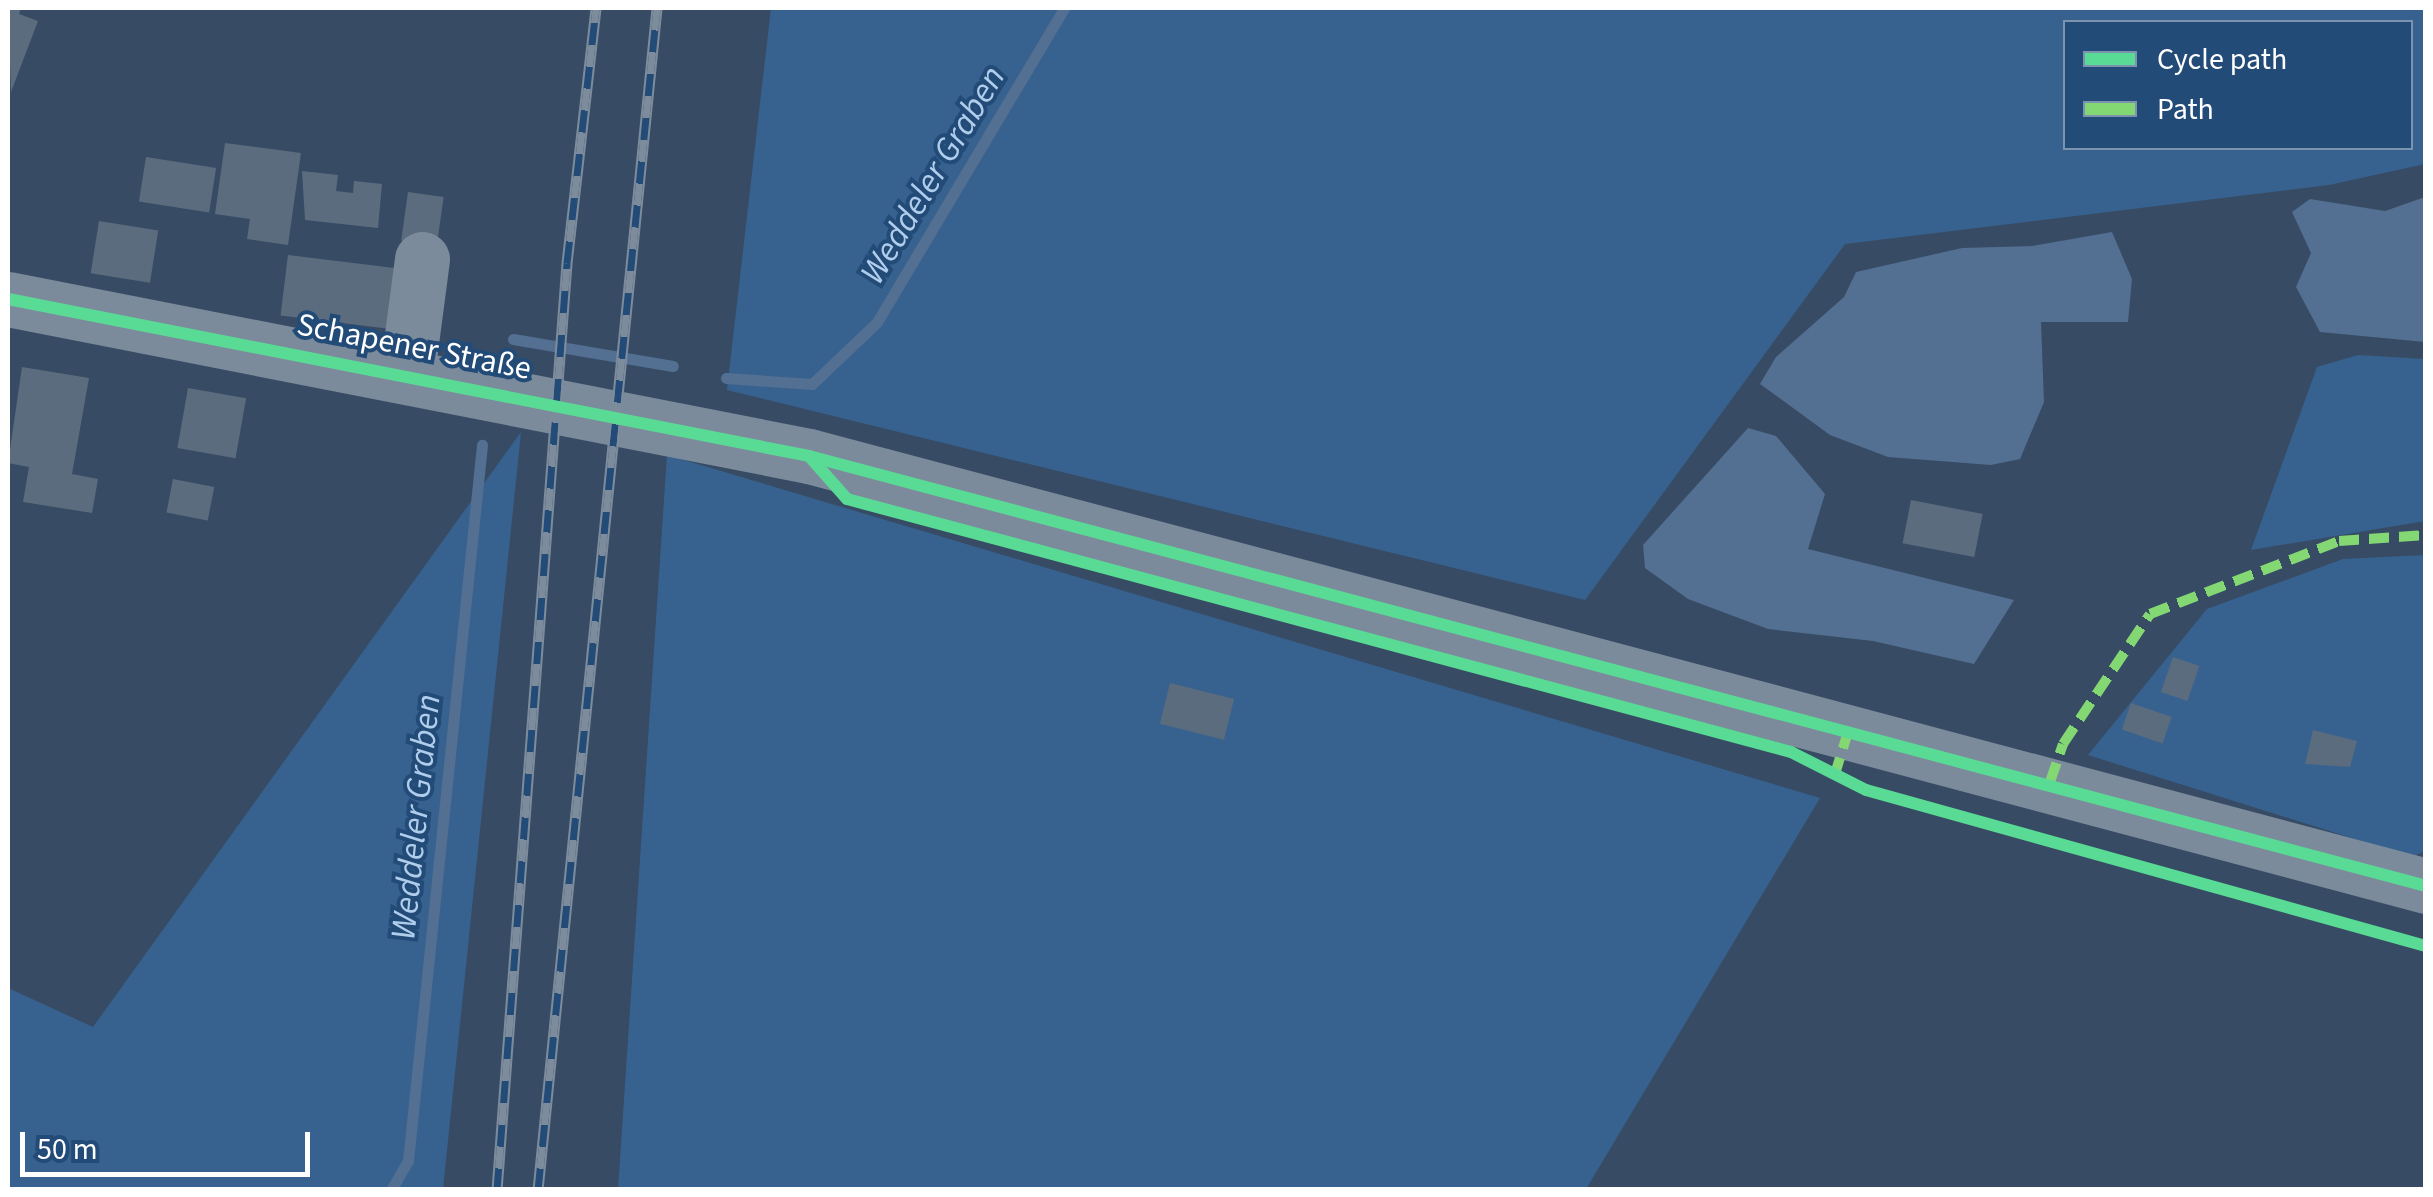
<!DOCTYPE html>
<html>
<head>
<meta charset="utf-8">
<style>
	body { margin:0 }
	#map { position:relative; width:2433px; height:1197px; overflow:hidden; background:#374c64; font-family:"Source Sans 3",sans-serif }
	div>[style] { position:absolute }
	.green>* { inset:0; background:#37628f }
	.water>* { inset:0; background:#536f91 }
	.stream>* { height:11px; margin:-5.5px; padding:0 5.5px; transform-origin:5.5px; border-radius:5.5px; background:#536f91 }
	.building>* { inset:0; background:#5b6c7e; transform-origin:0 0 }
	.minor>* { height:55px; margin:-27.5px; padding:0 27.5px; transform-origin:27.5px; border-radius:27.5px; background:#7b8b9c }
	.rail>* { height:11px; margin-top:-5.5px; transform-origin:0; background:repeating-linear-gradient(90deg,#234b78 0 22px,#7d8c9c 0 44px); box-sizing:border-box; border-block:2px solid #7d8c9c }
	.quiet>* { height:10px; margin-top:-5px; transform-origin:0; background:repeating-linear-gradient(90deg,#83d873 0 20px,transparent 0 30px) }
	.cycleway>* { height:12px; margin:-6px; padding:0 6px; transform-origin:6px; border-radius:6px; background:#5adb95 }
	span { translate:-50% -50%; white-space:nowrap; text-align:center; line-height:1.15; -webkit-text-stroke:8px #234b78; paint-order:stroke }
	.street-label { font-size:32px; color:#fff }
	.water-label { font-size:35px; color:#b0cdec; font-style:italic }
	.frame { position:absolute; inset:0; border:10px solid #fff; pointer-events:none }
	.legend { position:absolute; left:2063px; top:20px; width:350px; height:130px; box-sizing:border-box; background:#234b78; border:2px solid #7b93ae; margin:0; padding:12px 18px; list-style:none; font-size:30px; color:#fff }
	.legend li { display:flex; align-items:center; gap:20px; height:50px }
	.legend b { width:50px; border:2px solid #7b93ae }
	.scale { position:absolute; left:20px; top:1132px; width:290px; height:45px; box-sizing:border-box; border:5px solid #fff; border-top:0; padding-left:12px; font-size:30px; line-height:35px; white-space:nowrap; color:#fff; -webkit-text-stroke:8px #234b78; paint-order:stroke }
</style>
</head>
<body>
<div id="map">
	<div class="green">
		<i style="clip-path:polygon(evenodd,771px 8px,2425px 8px,2425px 164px,2329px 185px,1845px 244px,1585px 600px,727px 390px,771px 8px,2066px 22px,2410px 22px,2410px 148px,2066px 148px,2066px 22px)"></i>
		<i style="clip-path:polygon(2358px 355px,2425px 359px,2425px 521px,2251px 550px,2317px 367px)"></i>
		<i style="clip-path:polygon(521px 432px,443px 1189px,8px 1189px,8px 988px,93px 1027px)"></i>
		<i style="clip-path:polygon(667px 455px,1820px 798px,1586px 1189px,618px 1190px)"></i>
		<i style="clip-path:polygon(2425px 555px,2425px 851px,2412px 857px,2088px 755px,2207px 609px,2343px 559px)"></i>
	</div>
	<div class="water">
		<i style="clip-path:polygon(2425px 197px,2425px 342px,2320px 332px,2296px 287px,2311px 253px,2292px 212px,2310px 199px,2385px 211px)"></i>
		<i style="clip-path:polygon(2112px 232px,2132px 279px,2128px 322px,2041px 322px,2044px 402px,2020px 459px,1991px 465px,1888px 457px,1830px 435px,1760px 384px,1776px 357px,1844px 297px,1856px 272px,1962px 248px,2032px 246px)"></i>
		<i style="clip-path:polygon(1748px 428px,1776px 436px,1825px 494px,1808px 549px,2014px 600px,1974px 664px,1873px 641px,1768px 629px,1688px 599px,1645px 568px,1643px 545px)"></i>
	</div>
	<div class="stream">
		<i style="left:513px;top:339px;width:162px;rotate:9.6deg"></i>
		<i style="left:726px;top:378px;width:86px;rotate:4deg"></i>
		<i style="left:812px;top:384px;width:90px;rotate:-43.6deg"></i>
		<i style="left:877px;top:322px;width:365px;rotate:-59.2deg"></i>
		<i style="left:391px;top:1190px;width:34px;rotate:-60deg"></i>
		<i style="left:408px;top:1161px;width:720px;rotate:-84.1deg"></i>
	</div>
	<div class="building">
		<i style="clip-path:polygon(8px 8px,21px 8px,19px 14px,38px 21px,11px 92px)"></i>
		<i style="clip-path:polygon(225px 143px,301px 153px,288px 245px,247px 239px,250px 219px,215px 214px)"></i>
		<i style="left:146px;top:157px;width:71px;height:45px;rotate:9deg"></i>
		<i style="clip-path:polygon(302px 171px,338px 175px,336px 191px,353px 193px,354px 181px,382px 184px,378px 228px,305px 220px)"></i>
		<i style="left:408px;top:192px;width:36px;height:49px;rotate:8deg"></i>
		<i style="left:99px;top:221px;width:60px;height:53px;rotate:9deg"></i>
		<i style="left:288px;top:255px;width:107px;height:61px;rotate:7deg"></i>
		<i style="clip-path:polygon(22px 367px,89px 378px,72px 474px,98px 479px,92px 513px,23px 502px,29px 467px,8px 463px)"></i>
		<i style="left:188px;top:388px;width:59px;height:61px;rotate:10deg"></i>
		<i style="left:173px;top:479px;width:42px;height:34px;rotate:11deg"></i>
		<i style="left:1911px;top:500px;width:73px;height:44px;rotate:11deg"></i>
		<i style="left:2173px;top:657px;width:28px;height:37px;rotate:19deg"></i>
		<i style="left:1170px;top:683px;width:66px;height:42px;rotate:14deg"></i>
		<i style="left:2131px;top:703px;width:43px;height:28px;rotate:19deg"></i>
		<i style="clip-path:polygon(2313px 730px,2357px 741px,2350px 767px,2305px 764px)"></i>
	</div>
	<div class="minor">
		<i style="left:8px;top:299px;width:816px;rotate:11.09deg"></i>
		<i style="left:809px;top:456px;width:1673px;rotate:14.89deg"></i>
		<i style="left:407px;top:373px;width:115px;rotate:-82.5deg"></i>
	</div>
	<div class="rail">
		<i style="left:497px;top:1190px;width:930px;rotate:-85.68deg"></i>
		<i style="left:567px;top:263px;width:257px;rotate:-83.5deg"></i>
		<i style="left:538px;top:1190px;width:1188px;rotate:-84.25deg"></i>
	</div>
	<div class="quiet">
		<i style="left:1834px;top:777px;width:47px;rotate:-72.7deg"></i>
		<i style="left:2050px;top:782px;width:40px;rotate:-71.1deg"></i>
		<i style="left:2063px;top:744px;width:156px;rotate:-56.2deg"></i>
		<i style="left:2150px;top:614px;width:203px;rotate:-21.1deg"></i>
		<i style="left:2339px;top:541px;width:87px;rotate:-3.9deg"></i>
	</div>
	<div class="cycleway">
		<i style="left:8px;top:299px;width:816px;rotate:11.09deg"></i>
		<i style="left:809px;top:456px;width:1673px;rotate:14.89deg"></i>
		<i style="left:809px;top:456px;width:57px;rotate:48.5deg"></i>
		<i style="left:847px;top:499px;width:977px;rotate:15deg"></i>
		<i style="left:1791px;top:752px;width:84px;rotate:26.9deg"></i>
		<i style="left:1866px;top:790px;width:581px;rotate:15.57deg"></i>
	</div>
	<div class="street-label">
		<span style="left:414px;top:347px;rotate:11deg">Schapener Straße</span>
	</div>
	<div class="water-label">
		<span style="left:933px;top:175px;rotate:-59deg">Weddeler Graben</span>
		<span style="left:416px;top:817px;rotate:-84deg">Weddeler Graben</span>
	</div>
	<div class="frame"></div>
	<ul class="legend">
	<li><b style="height:12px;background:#5adb95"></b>Cycle path</li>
	<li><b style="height:12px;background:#83d873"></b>Path</li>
	</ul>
	<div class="scale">50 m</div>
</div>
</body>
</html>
